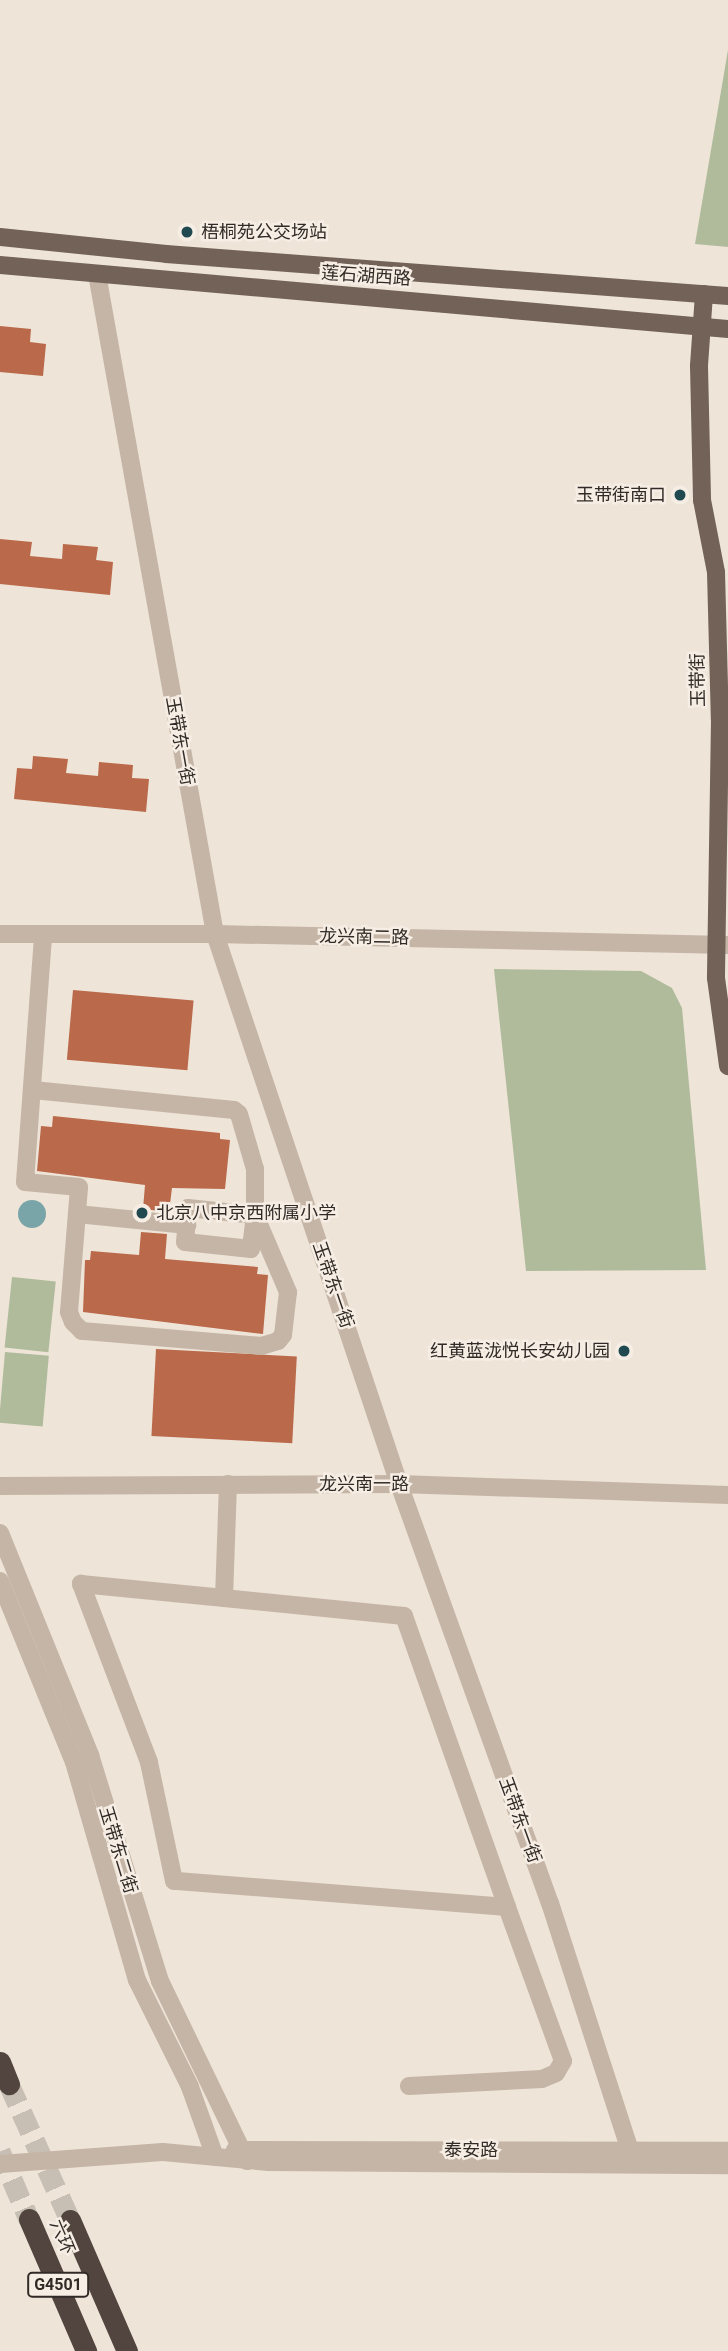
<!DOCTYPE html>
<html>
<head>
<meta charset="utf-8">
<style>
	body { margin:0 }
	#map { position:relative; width:728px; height:2351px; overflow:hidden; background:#eee4d8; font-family:Roboto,"Noto Sans SC",sans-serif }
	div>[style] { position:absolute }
	.green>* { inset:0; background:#afbb9a; transform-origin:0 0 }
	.water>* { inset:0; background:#7aa5a8 }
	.round { border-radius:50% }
	.building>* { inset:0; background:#ba694a; transform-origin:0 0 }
	.highway-tunnel>* { height:21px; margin-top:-10.5px; transform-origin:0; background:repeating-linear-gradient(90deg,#c8bfb4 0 21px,transparent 0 31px) }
	.minor>* { height:18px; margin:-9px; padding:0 9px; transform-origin:9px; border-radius:9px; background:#c5b5a6 }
	.major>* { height:18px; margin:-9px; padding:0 9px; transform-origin:9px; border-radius:9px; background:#726258 }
	.highway>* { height:21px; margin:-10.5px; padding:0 10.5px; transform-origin:10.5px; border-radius:10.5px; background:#52443e }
	.dots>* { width:19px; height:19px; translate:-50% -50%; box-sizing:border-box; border:4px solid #f6eee4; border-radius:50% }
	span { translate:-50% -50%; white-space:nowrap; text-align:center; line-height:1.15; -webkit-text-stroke:5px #f6eee4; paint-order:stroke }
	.shield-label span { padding:2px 5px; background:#f6eee4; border:2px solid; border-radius:5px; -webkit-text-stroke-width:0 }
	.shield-label { font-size:16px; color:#312a26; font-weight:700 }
	.poi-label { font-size:18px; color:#312a26 }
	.left { translate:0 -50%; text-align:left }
	.right { translate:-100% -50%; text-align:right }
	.street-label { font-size:18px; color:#312a26 }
</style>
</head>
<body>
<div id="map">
	<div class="green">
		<i style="clip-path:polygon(728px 50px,728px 247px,695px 244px)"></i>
		<i style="clip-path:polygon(494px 969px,641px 971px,672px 988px,682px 1008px,706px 1270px,526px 1271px)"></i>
		<i style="left:12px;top:1277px;width:44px;height:71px;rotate:6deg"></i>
		<i style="left:5px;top:1352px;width:44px;height:71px;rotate:5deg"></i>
	</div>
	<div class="water">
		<i class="round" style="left:18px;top:1200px;width:28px;height:28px"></i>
	</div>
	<div class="building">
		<i style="clip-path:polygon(0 326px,31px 329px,30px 342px,46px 344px,43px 376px,0 372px)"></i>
		<i style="clip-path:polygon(0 539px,32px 542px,30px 556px,62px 559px,63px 544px,98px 547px,96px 560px,113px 562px,110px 595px,0 584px)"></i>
		<i style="clip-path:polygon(33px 756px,68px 759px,66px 773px,98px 776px,99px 762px,133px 765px,132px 778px,149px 779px,146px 812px,14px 799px,17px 768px,32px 769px)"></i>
		<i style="left:73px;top:990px;width:121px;height:70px;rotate:5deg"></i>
		<i style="clip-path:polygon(53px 1116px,220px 1133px,220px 1139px,230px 1140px,225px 1189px,172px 1188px,169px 1212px,143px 1209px,145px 1185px,37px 1171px,41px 1126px,52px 1127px)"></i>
		<i style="clip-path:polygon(141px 1232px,167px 1234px,165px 1259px,258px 1267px,257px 1274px,268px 1275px,263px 1334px,83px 1312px,85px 1260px,90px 1260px,91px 1251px,139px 1255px)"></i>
		<i style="left:156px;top:1349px;width:141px;height:87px;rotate:3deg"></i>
	</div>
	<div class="highway-tunnel">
		<i style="left:9px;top:2084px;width:149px;rotate:65.8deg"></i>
		<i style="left:0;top:2151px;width:74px;rotate:66.9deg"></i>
	</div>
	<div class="minor">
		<i style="left:97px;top:274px;width:670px;rotate:79.86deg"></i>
		<i style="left:215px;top:934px;width:580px;rotate:71.5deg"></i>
		<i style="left:399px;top:1484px;width:445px;rotate:70.2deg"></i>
		<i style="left:550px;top:1903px;width:261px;rotate:72.1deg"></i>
		<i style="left:0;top:934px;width:215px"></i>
		<i style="left:215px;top:934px;width:513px;rotate:1.23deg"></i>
		<i style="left:33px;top:1090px;width:202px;rotate:5.7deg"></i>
		<i style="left:234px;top:1110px;width:6px;rotate:39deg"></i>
		<i style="left:239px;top:1114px;width:57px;rotate:73.8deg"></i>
		<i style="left:255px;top:1169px;width:46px;rotate:90deg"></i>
		<i style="left:255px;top:1215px;width:34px;rotate:97deg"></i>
		<i style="left:251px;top:1249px;width:66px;rotate:-173.9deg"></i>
		<i style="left:185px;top:1242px;width:34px;rotate:-85deg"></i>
		<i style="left:188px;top:1208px;width:67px;rotate:6deg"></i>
		<i style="left:255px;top:1215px;width:84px;rotate:66.8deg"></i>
		<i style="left:288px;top:1292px;width:43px;rotate:96.6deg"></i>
		<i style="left:283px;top:1335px;width:8px;rotate:130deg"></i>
		<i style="left:278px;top:1341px;width:17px;rotate:163deg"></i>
		<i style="left:262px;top:1346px;width:181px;rotate:-175.2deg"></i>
		<i style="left:82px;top:1331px;width:13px;rotate:-135deg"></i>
		<i style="left:73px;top:1322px;width:11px;rotate:-112deg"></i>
		<i style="left:69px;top:1312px;width:125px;rotate:-85.4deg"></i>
		<i style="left:79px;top:1187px;width:54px;rotate:-174.7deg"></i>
		<i style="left:25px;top:1182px;width:248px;rotate:-85.8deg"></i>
		<i style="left:77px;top:1214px;width:111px;rotate:5.7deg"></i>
		<i style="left:0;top:1486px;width:399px;rotate:-0.3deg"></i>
		<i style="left:399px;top:1484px;width:329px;rotate:1.9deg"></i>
		<i style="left:0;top:1533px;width:240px;rotate:67.9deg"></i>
		<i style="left:90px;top:1755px;width:237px;rotate:72.8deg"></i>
		<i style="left:160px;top:1981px;width:200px;rotate:64.2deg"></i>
		<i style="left:0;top:1581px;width:196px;rotate:67.8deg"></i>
		<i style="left:74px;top:1762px;width:227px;rotate:73.9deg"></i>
		<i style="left:137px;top:1980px;width:119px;rotate:63.6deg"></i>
		<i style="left:190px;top:2087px;width:74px;rotate:70.3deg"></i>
		<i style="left:224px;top:1598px;width:181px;rotate:5.7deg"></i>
		<i style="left:404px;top:1616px;width:309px;rotate:70.5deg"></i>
		<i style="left:507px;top:1907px;width:334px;rotate:-175.5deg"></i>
		<i style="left:174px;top:1881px;width:122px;rotate:-101.9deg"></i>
		<i style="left:149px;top:1762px;width:191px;rotate:-110.9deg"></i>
		<i style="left:81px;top:1584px;width:144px;rotate:5.6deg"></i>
		<i style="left:224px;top:1598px;width:114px;rotate:-88deg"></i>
		<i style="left:409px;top:2086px;width:133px;rotate:-3deg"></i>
		<i style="left:542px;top:2079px;width:15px;rotate:-23deg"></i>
		<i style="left:556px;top:2073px;width:14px;rotate:-60deg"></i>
		<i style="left:563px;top:2061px;width:164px;rotate:-110deg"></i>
		<i style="left:235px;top:2150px;width:493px;rotate:0.1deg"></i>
		<i style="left:0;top:2164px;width:163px;rotate:-4.2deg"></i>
		<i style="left:163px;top:2152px;width:106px;rotate:5.4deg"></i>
		<i style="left:269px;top:2162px;width:459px;rotate:0.4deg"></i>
	</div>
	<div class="major">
		<i style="left:0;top:237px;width:167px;rotate:5.8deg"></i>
		<i style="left:166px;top:254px;width:564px;rotate:4.27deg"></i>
		<i style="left:0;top:265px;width:731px;rotate:5.02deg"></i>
		<i style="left:704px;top:294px;width:72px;rotate:94deg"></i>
		<i style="left:699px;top:366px;width:134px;rotate:88.7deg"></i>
		<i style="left:702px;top:500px;width:73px;rotate:79deg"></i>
		<i style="left:716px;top:572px;width:148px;rotate:88.5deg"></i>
		<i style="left:720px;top:720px;width:258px;rotate:90.9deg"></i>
		<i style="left:716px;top:978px;width:89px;rotate:82.2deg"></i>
	</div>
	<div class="highway">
		<i style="left:0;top:2062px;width:24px;rotate:68deg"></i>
		<i style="left:29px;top:2219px;width:144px;rotate:66.6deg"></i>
		<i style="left:70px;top:2220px;width:143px;rotate:66.5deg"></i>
	</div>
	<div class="dots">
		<i style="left:187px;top:232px;background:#204a4f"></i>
		<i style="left:680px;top:495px;background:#204a4f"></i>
		<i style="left:142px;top:1213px;background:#204a4f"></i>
		<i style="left:624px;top:1351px;background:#204a4f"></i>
	</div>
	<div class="shield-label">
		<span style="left:58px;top:2285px">G4501</span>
	</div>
	<div class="poi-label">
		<span class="left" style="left:201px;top:232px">梧桐苑公交场站</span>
		<span class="right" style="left:666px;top:495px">玉带街南口</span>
		<span class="left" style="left:156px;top:1213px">北京八中京西附属小学</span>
		<span class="right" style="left:610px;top:1351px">红黄蓝泷悦长安幼儿园</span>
	</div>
	<div class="street-label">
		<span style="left:366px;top:276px;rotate:4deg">莲石湖西路</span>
		<span style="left:698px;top:680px;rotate:-91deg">玉带街</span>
		<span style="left:180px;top:741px;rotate:80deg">玉带东一街</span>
		<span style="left:364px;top:937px;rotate:1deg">龙兴南二路</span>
		<span style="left:333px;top:1285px;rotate:71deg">玉带东一街</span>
		<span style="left:364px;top:1484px">龙兴南一路</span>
		<span style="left:520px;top:1820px;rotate:70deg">玉带东一街</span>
		<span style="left:118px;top:1850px;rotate:73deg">玉带东二街</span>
		<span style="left:471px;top:2150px">泰安路</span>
		<span style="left:62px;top:2237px;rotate:67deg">六环</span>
	</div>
</div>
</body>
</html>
